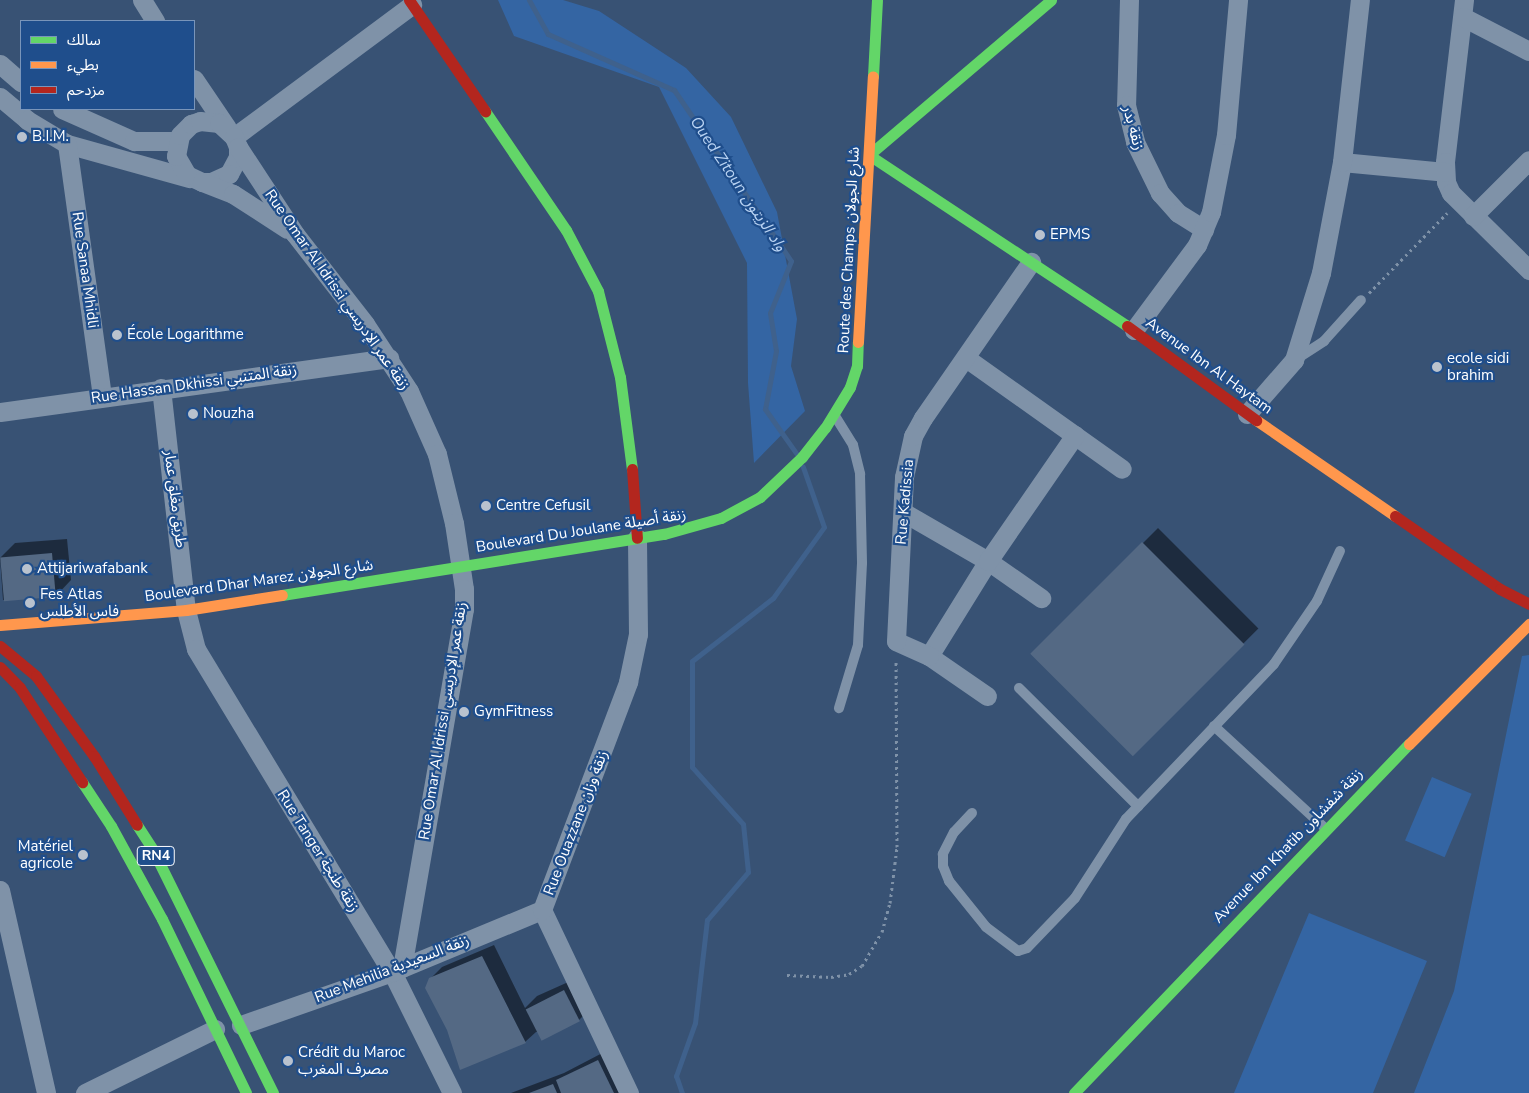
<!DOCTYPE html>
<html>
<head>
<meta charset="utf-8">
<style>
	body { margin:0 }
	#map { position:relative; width:1529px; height:1093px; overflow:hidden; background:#385274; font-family:"Nunito Sans","Noto Sans Arabic",sans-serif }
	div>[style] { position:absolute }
	.green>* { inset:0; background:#3465a3; transform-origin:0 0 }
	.shadow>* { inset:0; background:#0007; transform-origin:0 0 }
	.stream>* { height:5px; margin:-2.5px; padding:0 2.5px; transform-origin:2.5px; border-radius:2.5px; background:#3f618c }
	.building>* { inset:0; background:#546984; transform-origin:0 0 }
	.path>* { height:3px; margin-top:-1.5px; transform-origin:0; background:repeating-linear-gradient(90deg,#7f92a8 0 2.5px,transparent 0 6.5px) }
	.lane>* { height:10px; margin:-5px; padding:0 5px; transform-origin:5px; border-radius:5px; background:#7f92a8 }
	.street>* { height:19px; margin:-9.5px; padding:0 9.5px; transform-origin:9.5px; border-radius:9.5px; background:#7f92a8 }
	.fast>* { height:11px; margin:-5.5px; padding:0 5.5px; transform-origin:5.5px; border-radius:5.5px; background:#63d668 }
	.slow>* { height:11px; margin:-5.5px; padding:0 5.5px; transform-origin:5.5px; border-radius:5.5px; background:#ff974d }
	.jam>* { height:11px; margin:-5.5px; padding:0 5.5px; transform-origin:5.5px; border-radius:5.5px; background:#b3261e }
	.dots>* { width:14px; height:14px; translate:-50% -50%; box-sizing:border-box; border:2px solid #1f4e8c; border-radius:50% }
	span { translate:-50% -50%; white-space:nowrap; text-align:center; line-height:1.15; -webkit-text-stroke:4.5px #1f4e8c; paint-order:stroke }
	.shield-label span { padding:1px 4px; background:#1f4e8c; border:1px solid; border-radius:4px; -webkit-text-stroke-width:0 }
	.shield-label { font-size:14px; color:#fff; font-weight:700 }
	.street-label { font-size:15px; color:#fff }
	.poi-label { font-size:15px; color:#fff }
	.left { translate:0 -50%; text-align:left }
	.right { translate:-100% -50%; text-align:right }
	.water-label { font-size:16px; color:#b9d3f3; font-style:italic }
	.legend { position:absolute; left:20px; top:20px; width:175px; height:90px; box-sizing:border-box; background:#1f4e8c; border:1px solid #7995ba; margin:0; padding:6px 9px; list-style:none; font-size:15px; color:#fff }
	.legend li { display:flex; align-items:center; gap:10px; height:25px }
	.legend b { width:25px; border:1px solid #7995ba }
</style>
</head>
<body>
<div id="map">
	<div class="green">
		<i style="clip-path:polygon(498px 0,563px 0,599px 11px,686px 68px,731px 117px,777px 212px,797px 319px,791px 366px,805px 411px,754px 463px,748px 383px,747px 263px,659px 87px,514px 36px)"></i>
		<i style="clip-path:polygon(1529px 655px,1529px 1093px,1414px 1093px,1454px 991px,1522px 656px)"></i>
		<i style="left:1432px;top:777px;width:43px;height:69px;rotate:23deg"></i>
		<i style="clip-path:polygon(1309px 913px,1427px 961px,1373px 1093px,1234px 1093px)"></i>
	</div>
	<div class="shadow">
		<i style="left:1158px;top:528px;width:142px;height:178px;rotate:45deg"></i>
		<i style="clip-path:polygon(67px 539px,71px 580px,56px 596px,3px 600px,0 558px,15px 543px)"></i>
		<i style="clip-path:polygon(494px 945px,525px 1008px,537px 996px,575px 979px,590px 1009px,579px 1020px,536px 1032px,525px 1042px,430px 979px,442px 967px)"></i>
		<i style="clip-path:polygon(610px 1049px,622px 1093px,511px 1093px,564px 1073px)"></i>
	</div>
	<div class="stream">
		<i style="left:529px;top:0;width:39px;rotate:61deg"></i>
		<i style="left:548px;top:34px;width:138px;rotate:24deg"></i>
		<i style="left:674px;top:90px;width:207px;rotate:55.6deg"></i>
		<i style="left:791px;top:261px;width:56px;rotate:112deg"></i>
		<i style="left:770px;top:313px;width:38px;rotate:81deg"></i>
		<i style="left:776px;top:351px;width:59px;rotate:100.7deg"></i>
		<i style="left:765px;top:409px;width:54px;rotate:54.8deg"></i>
		<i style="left:682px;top:1093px;width:18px;rotate:-109deg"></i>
		<i style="left:676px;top:1076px;width:56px;rotate:-70.3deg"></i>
		<i style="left:695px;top:1023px;width:104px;rotate:-83.4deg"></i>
		<i style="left:707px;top:920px;width:63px;rotate:-49.5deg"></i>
		<i style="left:748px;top:872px;width:48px;rotate:-95.9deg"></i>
		<i style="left:743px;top:824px;width:76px;rotate:-131.8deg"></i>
		<i style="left:692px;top:767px;width:106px;rotate:-90deg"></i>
		<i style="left:692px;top:661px;width:103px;rotate:-37.9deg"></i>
		<i style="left:773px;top:598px;width:87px;rotate:-54.3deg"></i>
		<i style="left:824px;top:527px;width:64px;rotate:-109.3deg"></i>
	</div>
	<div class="building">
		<i style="left:1142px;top:542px;width:145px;height:158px;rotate:45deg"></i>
		<i style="left:52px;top:553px;width:44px;height:52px;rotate:85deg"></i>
		<i style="clip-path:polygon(482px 956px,526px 1043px,460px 1070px,447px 1030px,425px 988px,429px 978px)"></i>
		<i style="left:564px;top:990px;width:35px;height:43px;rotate:63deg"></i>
		<i style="clip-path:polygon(598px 1060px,614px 1093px,561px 1093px,556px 1080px)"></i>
		<i style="clip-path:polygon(553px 1084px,557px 1093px,529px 1093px)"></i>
	</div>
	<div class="path">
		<i style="left:1369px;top:293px;width:112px;rotate:-45.7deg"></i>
		<i style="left:787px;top:975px;width:44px;rotate:2.6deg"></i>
		<i style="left:831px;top:977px;width:18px;rotate:-9deg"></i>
		<i style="left:849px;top:974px;width:15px;rotate:-32deg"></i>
		<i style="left:862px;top:966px;width:39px;rotate:-60deg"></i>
		<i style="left:882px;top:932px;width:30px;rotate:-75deg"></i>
		<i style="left:890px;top:903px;width:56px;rotate:-82.9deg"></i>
		<i style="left:897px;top:847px;width:188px;rotate:-90.3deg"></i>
	</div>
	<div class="lane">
		<i style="left:1295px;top:360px;width:35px;rotate:-33deg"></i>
		<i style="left:1324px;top:341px;width:55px;rotate:-47.9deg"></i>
		<i style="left:835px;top:416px;width:34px;rotate:58deg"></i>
		<i style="left:853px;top:445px;width:30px;rotate:76deg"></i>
		<i style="left:860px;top:474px;width:89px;rotate:88.7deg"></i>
		<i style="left:862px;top:563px;width:82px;rotate:92.8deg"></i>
		<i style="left:858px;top:645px;width:66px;rotate:106.8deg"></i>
		<i style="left:1019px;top:688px;width:168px;rotate:44.8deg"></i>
		<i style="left:1214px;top:726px;width:149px;rotate:42.6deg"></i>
		<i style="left:972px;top:813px;width:26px;rotate:133deg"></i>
		<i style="left:954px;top:832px;width:25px;rotate:117deg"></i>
		<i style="left:943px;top:854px;width:12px;rotate:90deg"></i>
		<i style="left:943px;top:866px;width:16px;rotate:68deg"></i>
		<i style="left:949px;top:881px;width:59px;rotate:51.2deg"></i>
		<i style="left:986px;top:927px;width:40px;rotate:37deg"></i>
		<i style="left:1018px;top:951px;width:9px;rotate:-18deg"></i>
		<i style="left:1027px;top:948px;width:69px;rotate:-46.2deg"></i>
		<i style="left:1075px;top:898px;width:94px;rotate:-57.2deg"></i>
		<i style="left:1126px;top:819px;width:214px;rotate:-46.3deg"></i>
		<i style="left:1274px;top:664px;width:76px;rotate:-55.7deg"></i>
		<i style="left:1317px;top:601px;width:55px;rotate:-65.3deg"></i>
	</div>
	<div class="street">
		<i style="left:142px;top:0;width:25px;rotate:58deg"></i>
		<i style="left:1129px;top:0;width:105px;rotate:91.6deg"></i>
		<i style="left:1126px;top:105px;width:38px;rotate:76deg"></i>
		<i style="left:1135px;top:142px;width:57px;rotate:63.9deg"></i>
		<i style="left:1160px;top:193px;width:27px;rotate:48deg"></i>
		<i style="left:1178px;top:213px;width:31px;rotate:32deg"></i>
		<i style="left:1464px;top:0;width:163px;rotate:96.7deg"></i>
		<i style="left:1445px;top:162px;width:20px;rotate:87deg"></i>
		<i style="left:1446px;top:182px;width:12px;rotate:66deg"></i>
		<i style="left:1451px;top:193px;width:110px;rotate:44.6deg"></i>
		<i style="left:1463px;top:17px;width:74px;rotate:27.3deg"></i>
		<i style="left:0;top:64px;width:28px;rotate:41deg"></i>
		<i style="left:194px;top:79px;width:59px;rotate:56deg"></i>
		<i style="left:0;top:97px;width:35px;rotate:40deg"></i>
		<i style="left:27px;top:120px;width:47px;rotate:31deg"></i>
		<i style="left:67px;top:144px;width:127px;rotate:15.6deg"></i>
		<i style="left:62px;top:109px;width:79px;rotate:24deg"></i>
		<i style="left:134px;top:141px;width:43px"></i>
		<i style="left:234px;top:137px;width:222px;rotate:-36.6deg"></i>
		<i style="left:67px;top:144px;width:254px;rotate:82.1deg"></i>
		<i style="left:238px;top:147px;width:10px;rotate:90deg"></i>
		<i style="left:238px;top:157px;width:19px;rotate:118deg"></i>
		<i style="left:229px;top:174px;width:20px;rotate:156deg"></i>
		<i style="left:211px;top:182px;width:9px;rotate:180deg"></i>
		<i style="left:202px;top:182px;width:17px;rotate:-155deg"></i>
		<i style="left:187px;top:175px;width:22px;rotate:-120deg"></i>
		<i style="left:176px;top:156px;width:21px;rotate:-79deg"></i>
		<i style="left:180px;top:135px;width:16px;rotate:-45deg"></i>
		<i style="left:191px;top:124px;width:9px;rotate:-18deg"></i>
		<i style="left:200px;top:121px;width:19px;rotate:6deg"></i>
		<i style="left:219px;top:123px;width:21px;rotate:43deg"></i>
		<i style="left:234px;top:137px;width:11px;rotate:68deg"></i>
		<i style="left:238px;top:147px;width:104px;rotate:56.8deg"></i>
		<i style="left:295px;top:234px;width:114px;rotate:52.1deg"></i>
		<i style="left:365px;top:324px;width:80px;rotate:56.7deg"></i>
		<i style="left:409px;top:391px;width:69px;rotate:66deg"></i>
		<i style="left:437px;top:454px;width:71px;rotate:76.2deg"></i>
		<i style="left:454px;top:523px;width:67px;rotate:81.4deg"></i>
		<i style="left:464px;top:589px;width:20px;rotate:90deg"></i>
		<i style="left:464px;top:609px;width:364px;rotate:99.8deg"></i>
		<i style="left:1342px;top:162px;width:103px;rotate:5.5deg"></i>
		<i style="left:202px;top:182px;width:33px;rotate:21deg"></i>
		<i style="left:233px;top:194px;width:64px;rotate:32.9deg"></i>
		<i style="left:1473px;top:216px;width:79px;rotate:-45deg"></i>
		<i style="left:1134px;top:330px;width:106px;rotate:-53.5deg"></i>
		<i style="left:1197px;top:245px;width:36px;rotate:-67deg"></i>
		<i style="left:1211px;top:212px;width:78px;rotate:-79deg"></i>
		<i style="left:1226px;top:135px;width:136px;rotate:-84.9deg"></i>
		<i style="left:966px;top:358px;width:191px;rotate:35.4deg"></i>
		<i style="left:161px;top:388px;width:223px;rotate:83.6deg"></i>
		<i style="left:186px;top:610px;width:40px;rotate:75.6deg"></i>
		<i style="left:196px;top:649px;width:378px;rotate:58.8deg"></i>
		<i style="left:392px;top:972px;width:135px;rotate:63.6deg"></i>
		<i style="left:0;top:412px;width:393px;rotate:-7.9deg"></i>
		<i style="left:1247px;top:414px;width:72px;rotate:-49deg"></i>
		<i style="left:1294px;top:360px;width:91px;rotate:-72.8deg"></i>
		<i style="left:1321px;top:273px;width:113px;rotate:-79.3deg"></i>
		<i style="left:1342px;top:162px;width:163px;rotate:-83.7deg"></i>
		<i style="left:903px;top:512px;width:98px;rotate:30deg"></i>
		<i style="left:988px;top:561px;width:65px;rotate:34.9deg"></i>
		<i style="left:929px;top:656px;width:112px;rotate:-58.2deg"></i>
		<i style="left:988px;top:561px;width:153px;rotate:-55.4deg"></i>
		<i style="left:987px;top:696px;width:70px;rotate:-145.4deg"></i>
		<i style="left:929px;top:656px;width:36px;rotate:-156deg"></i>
		<i style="left:896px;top:641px;width:164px;rotate:-87.2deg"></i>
		<i style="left:904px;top:477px;width:42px;rotate:-77.6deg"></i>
		<i style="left:913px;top:436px;width:21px;rotate:-61deg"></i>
		<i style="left:923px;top:418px;width:190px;rotate:-55.3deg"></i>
		<i style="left:0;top:890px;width:208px;rotate:77.2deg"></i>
		<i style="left:241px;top:1025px;width:160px;rotate:-19.3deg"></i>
		<i style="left:392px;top:972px;width:162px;rotate:-22.5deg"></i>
		<i style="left:85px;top:1093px;width:145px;rotate:-26.2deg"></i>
		<i style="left:629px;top:1093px;width:203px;rotate:-115.4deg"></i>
		<i style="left:542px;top:910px;width:244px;rotate:-69.3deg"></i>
		<i style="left:628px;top:682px;width:49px;rotate:-78.2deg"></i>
		<i style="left:638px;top:634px;width:96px;rotate:-90.6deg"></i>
	</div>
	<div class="fast">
		<i style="left:1051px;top:0;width:239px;rotate:139.6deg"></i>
		<i style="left:869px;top:155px;width:310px;rotate:33.5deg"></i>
		<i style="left:873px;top:76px;width:76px;rotate:-87deg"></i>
		<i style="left:485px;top:111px;width:144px;rotate:55.8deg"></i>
		<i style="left:566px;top:230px;width:69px;rotate:62.3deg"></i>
		<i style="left:598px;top:291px;width:89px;rotate:75.7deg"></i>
		<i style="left:620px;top:377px;width:93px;rotate:82.6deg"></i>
		<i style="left:282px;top:595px;width:387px;rotate:-9.1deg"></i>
		<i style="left:664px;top:534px;width:59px;rotate:-15.7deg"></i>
		<i style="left:721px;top:518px;width:44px;rotate:-28.3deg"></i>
		<i style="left:760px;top:497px;width:58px;rotate:-43.6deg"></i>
		<i style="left:802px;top:457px;width:37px;rotate:-52deg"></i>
		<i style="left:825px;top:428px;width:48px;rotate:-58.6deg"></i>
		<i style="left:850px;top:387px;width:22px;rotate:-72deg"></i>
		<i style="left:857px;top:366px;width:24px;rotate:-88deg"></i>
		<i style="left:82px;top:782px;width:53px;rotate:56.6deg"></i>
		<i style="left:111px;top:826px;width:106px;rotate:61.3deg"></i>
		<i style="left:162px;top:919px;width:193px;rotate:64.2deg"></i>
		<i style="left:137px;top:825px;width:30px;rotate:57deg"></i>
		<i style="left:153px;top:850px;width:271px;rotate:63.7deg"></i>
		<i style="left:1074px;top:1093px;width:484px;rotate:-46.2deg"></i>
	</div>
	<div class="slow">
		<i style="left:858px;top:342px;width:266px;rotate:-86.8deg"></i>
		<i style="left:1256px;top:420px;width:169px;rotate:34.6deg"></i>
		<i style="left:0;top:625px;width:187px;rotate:-4.6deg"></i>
		<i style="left:186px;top:610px;width:97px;rotate:-8.9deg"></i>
		<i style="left:1409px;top:744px;width:170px;rotate:-45deg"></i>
	</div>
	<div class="jam">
		<i style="left:409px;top:0;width:135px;rotate:55.6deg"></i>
		<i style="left:1127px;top:326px;width:160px;rotate:36.1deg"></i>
		<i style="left:632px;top:469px;width:69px;rotate:85.9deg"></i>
		<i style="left:1395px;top:516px;width:128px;rotate:34.8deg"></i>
		<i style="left:1500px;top:589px;width:33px;rotate:27deg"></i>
		<i style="left:0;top:646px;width:47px;rotate:39.8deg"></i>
		<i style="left:36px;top:676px;width:99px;rotate:54.1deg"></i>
		<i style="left:94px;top:756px;width:81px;rotate:58.1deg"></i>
		<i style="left:0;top:667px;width:29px;rotate:46deg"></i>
		<i style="left:20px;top:688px;width:113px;rotate:56.6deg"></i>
	</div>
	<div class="dots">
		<i style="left:22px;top:137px;background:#b9c2ce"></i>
		<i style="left:1040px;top:235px;background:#b9c2ce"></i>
		<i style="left:117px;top:335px;background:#b9c2ce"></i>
		<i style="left:1437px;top:367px;background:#b9c2ce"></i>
		<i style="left:193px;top:414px;background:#b9c2ce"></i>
		<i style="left:486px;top:506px;background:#b9c2ce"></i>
		<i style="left:27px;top:569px;background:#b9c2ce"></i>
		<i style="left:30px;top:603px;background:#b9c2ce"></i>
		<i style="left:464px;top:712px;background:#b9c2ce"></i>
		<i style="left:83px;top:855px;background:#b9c2ce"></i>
		<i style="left:288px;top:1061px;background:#b9c2ce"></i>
	</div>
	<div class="shield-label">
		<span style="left:156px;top:856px">RN4</span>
	</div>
	<div class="street-label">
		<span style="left:1133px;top:128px;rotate:75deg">زنقة بدر</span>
		<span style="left:849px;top:250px;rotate:-87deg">Route des Champs شارع الجولان</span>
		<span style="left:85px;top:270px;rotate:82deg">Rue Sanaa Mhidli</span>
		<span style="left:337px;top:290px;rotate:55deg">Rue Omar Al Idrissi زنقة عمر الإدريسي</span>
		<span style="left:1209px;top:366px;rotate:36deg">Avenue Ibn Al Haytam</span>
		<span style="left:194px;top:384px;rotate:-8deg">Rue Hassan Dkhissi زنقة المتنبي</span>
		<span style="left:175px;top:499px;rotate:83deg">طريق مغلق عمار</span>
		<span style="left:905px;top:502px;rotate:-85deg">Rue Kadissia</span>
		<span style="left:581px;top:531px;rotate:-9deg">Boulevard Du Joulane زنقة أصيلة</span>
		<span style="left:259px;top:581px;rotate:-8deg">Boulevard Dhar Marez شارع الجولان</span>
		<span style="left:443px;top:721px;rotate:-81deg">Rue Omar Al Idrissi زنقة عمر الإدريسي</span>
		<span style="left:576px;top:823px;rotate:-69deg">Rue Ouazzane زنقة وزان</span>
		<span style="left:1288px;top:846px;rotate:-46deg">Avenue Ibn Khatib زنقة شفشاون</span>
		<span style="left:318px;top:851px;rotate:58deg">Rue Tanger زنقة طنجة</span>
		<span style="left:392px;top:969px;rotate:-21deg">Rue Mehilia زنقة السعيدية</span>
	</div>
	<div class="poi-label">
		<span class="left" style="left:32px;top:137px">B.I.M.</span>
		<span class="left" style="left:1050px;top:235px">EPMS</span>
		<span class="left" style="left:127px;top:335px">École Logarithme</span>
		<span class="left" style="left:1447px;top:367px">ecole sidi<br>brahim</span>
		<span class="left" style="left:203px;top:414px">Nouzha</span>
		<span class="left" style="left:496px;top:506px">Centre Cefusil</span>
		<span class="left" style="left:37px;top:569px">Attijariwafabank</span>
		<span class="left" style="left:40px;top:603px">Fes Atlas<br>فاس الأطلس</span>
		<span class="left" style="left:474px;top:712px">GymFitness</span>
		<span class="right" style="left:73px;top:855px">Matériel<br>agricole</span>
		<span class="left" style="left:298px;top:1061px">Crédit du Maroc<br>مصرف المغرب</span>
	</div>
	<div class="water-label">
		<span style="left:738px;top:184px;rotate:56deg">Oued Zitoun واد الزيتون</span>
	</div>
	<ul class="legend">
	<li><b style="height:6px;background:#63d668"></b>سالك</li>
	<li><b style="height:6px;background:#ff974d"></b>بطيء</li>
	<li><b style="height:6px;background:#b3261e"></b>مزدحم</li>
	</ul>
</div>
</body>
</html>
